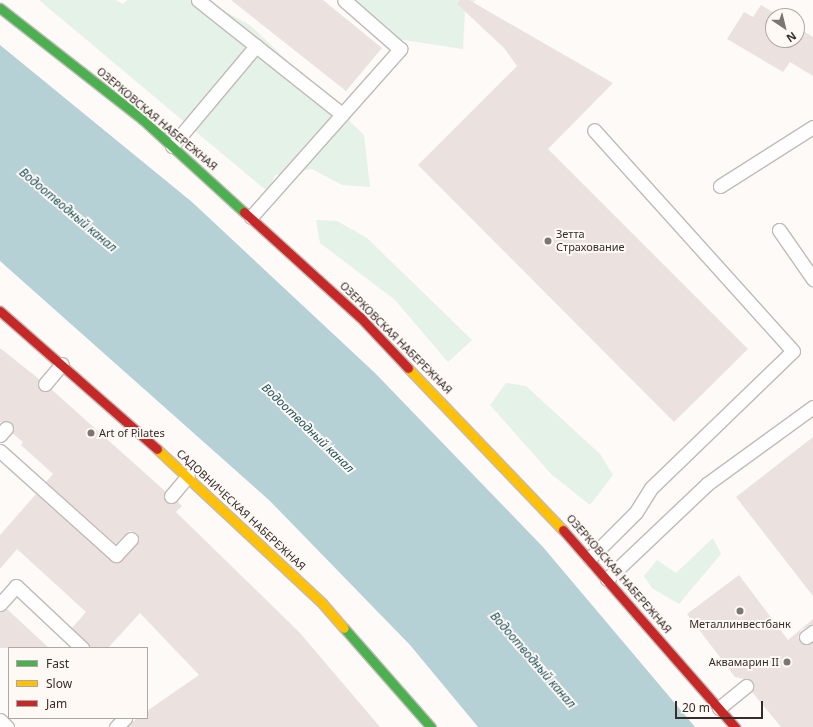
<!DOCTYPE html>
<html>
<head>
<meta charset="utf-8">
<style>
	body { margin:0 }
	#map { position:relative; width:813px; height:727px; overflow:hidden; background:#fdfaf8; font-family:"Noto Sans",sans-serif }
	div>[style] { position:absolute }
	.green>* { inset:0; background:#e5f2e8 }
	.water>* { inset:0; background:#b6d1d6 }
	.building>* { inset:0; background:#ebe2e0 }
	.roads { filter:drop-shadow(1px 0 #c1bbb7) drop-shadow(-1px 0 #c1bbb7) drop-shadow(0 1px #c1bbb7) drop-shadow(0 -1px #c1bbb7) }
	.lane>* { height:13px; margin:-6.5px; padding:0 6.5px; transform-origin:6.5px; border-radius:6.5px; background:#fffefe }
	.fast>* { height:9px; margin:-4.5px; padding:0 4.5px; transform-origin:4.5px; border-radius:4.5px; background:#4caf50 }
	.slow>* { height:9px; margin:-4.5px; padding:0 4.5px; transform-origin:4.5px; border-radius:4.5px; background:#ffc107 }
	.jam>* { height:9px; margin:-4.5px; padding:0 4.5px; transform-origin:4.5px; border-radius:4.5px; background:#c62828 }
	.dots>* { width:11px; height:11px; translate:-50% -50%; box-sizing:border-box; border:2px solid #fff9f6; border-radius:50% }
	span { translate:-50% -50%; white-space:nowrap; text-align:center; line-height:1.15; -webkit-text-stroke:4px #fff9f6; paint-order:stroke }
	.street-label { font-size:11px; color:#372d28 }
	.poi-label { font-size:11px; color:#372d28 }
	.left { translate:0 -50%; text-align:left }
	.right { translate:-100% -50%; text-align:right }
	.water-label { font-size:12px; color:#1a535c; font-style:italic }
	.legend { position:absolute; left:8px; top:647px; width:140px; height:72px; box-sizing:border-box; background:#fff9f6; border:1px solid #afa7a4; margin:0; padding:5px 7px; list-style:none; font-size:12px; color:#372d28 }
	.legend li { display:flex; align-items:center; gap:8px; height:20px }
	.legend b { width:20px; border:1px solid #afa7a4 }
	.north { position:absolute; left:765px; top:8px; width:40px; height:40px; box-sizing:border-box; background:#fff9f6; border:1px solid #afa7a4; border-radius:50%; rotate:145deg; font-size:11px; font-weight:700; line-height:16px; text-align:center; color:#372d28 }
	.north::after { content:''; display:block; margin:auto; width:14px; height:18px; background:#7c7571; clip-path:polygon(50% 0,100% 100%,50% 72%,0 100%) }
	.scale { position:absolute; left:675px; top:701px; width:88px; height:18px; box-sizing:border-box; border:2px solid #372d28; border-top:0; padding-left:5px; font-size:12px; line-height:14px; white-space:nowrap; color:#372d28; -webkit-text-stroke:3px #fff9f6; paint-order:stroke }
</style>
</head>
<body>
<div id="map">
	<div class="green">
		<i style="clip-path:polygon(39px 0,116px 0,123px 4px,127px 0,204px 0,250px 25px,364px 135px,370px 187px,342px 185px,312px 169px,275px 175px,268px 192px)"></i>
		<i style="clip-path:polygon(355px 0,476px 0,465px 10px,463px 49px,397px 39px)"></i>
		<i style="clip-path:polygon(316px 220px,337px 221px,367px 238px,472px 340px,448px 362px,395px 300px,320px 243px)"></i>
		<i style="clip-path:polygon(506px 383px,526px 386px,600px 454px,613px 475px,590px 505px,551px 474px,490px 405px)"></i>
		<i style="clip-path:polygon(713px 538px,721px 554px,679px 604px,652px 588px,644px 576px,657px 560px,676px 573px)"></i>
	</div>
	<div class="water">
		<i style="clip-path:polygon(0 45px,192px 202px,375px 373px,543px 547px,695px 727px,478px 727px,410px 645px,270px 501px,0 261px)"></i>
	</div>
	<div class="building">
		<i style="clip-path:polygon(231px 0,323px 0,382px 48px,346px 91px)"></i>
		<i style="clip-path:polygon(460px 0,469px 0,613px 83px,548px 149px,748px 349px,674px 422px,418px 165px,517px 66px,504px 48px,457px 4px)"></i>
		<i style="clip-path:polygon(761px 5px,779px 16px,773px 16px,773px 40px,797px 40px,797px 27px,813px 37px,813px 76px,790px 62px,783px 72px,727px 39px,744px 12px,753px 17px)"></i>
		<i style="clip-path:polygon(0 348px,39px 379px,40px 390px,51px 389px,165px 491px,166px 502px,177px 501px,182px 506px,176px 512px,300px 633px,380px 727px,127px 727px,137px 718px,147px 718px,147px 711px,199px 675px,140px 613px,108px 648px,90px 648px,72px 628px,86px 612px,17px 549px,0 569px,0 535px,36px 494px,114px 563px,122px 560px,139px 540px,137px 533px,129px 531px,116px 544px,46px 482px,53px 474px,21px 445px,23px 442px,12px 433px,11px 422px,0 422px)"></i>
		<i style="clip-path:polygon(813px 437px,813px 596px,736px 497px)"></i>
		<i style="clip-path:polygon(739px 575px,788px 640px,813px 619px,813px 624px,801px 630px,798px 637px,803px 644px,813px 642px,813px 727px,781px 727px,752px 692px,752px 681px,735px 677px,687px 614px)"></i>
		<i style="clip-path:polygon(7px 609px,49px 648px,0 648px,0 612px)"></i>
	</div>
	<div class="roads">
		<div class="lane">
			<i style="left:198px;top:0;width:184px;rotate:38.4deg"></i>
			<i style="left:172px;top:146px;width:131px;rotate:-50deg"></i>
			<i style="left:720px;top:186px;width:110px;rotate:-32.4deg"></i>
			<i style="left:251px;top:217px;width:225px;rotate:-48.4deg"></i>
			<i style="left:400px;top:49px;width:74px;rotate:-138.8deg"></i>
			<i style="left:779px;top:230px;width:60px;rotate:55.2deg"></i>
			<i style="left:45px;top:384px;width:26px;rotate:-50deg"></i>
			<i style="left:0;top:435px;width:9px;rotate:-49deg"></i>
			<i style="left:0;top:451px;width:156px;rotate:41.9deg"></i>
			<i style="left:116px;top:555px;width:22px;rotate:-47deg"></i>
			<i style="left:171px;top:496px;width:26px;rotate:-50deg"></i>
			<i style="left:590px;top:558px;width:65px;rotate:-45deg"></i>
			<i style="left:636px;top:512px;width:28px;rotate:-58deg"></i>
			<i style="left:651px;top:488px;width:197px;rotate:-44deg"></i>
			<i style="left:793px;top:351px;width:297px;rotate:-132deg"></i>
			<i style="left:607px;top:579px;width:138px;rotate:-43.5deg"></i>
			<i style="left:707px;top:484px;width:131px;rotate:-36deg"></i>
			<i style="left:0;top:604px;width:24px;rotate:-48deg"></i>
			<i style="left:16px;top:586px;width:91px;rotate:43.2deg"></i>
			<i style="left:806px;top:637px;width:9px;rotate:-36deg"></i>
			<i style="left:719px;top:708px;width:35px;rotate:-39deg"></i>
			<i style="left:0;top:720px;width:10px;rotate:45deg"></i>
			<i style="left:116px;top:727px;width:13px;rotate:-45deg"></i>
		</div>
		<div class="fast">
			<i style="left:0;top:8px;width:180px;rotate:38deg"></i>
			<i style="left:142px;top:119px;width:138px;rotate:42.4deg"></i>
			<i style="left:344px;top:628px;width:132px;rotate:48.7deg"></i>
		</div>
		<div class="slow">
			<i style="left:408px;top:368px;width:224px;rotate:46.3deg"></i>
			<i style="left:157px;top:449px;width:226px;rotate:43deg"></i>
			<i style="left:322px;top:603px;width:33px;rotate:49deg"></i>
		</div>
		<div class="jam">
			<i style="left:244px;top:212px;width:156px;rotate:42.2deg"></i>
			<i style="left:360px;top:317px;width:70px;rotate:46.7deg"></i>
			<i style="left:0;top:311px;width:209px;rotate:41.3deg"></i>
			<i style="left:563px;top:530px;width:262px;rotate:48.9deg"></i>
		</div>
	</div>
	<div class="dots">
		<i style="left:548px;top:241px;background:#7c7571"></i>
		<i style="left:91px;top:433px;background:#7c7571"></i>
		<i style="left:740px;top:611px;background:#7c7571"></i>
		<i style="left:787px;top:662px;background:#7c7571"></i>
	</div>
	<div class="street-label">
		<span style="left:157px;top:119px;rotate:40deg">ОЗЕРКОВСКАЯ НАБЕРЕЖНАЯ</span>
		<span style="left:396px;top:338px;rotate:45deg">ОЗЕРКОВСКАЯ НАБЕРЕЖНАЯ</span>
		<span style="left:241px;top:510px;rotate:43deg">САДОВНИЧЕСКАЯ НАБЕРЕЖНАЯ</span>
		<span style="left:619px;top:574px;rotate:49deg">ОЗЕРКОВСКАЯ НАБЕРЕЖНАЯ</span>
	</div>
	<div class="poi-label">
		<span class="left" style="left:556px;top:241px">Зетта<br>Страхование</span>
		<span class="left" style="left:99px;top:433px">Art of Pilates</span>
		<span style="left:740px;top:624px">Металлинвестбанк</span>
		<span class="right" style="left:779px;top:662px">Аквамарин II</span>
	</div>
	<div class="water-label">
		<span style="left:68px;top:210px;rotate:40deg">Водоотводный канал</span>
		<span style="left:308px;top:428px;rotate:44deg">Водоотводный канал</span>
		<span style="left:533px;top:660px;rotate:49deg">Водоотводный канал</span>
	</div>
	<ul class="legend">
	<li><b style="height:5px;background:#4caf50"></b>Fast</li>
	<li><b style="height:5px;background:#ffc107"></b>Slow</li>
	<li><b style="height:5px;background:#c62828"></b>Jam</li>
	</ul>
	<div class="north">N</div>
	<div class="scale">20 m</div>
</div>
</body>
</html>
